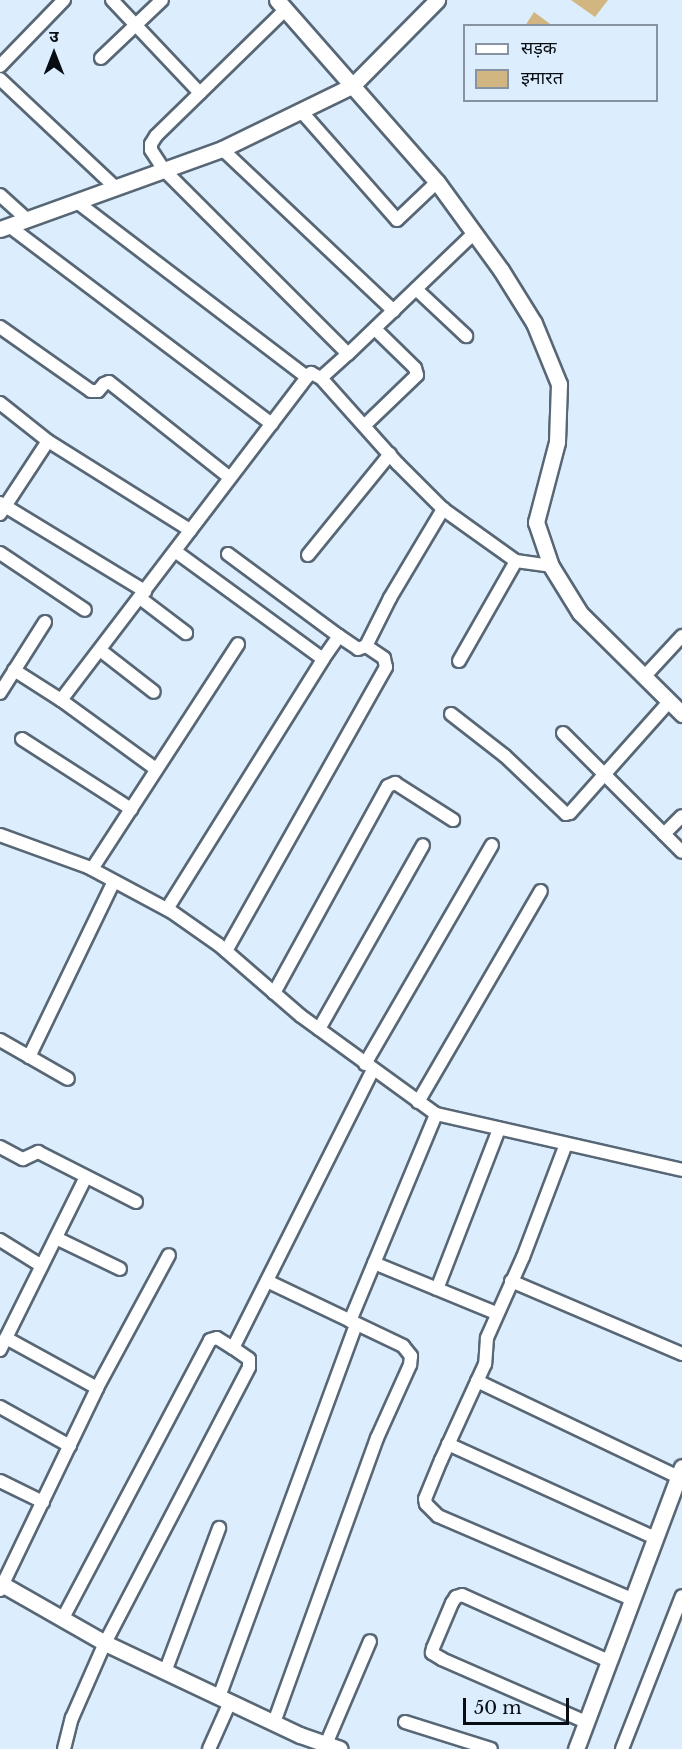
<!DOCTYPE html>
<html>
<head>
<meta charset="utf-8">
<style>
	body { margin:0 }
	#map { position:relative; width:682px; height:1749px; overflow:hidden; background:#dcedfe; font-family:"Libre Baskerville","Noto Sans Devanagari",serif }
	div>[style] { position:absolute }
	.building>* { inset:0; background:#d1b681 }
	.roads { filter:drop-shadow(2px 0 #586776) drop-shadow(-2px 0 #586776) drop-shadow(0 2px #586776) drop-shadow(0 -2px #586776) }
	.minor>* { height:12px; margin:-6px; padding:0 6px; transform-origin:6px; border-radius:6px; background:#fff }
	.tertiary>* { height:15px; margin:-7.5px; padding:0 7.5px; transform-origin:7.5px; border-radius:7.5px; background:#fff }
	span { translate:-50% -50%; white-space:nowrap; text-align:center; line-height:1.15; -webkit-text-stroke:5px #dcedfe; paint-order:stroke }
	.legend { position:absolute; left:463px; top:24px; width:195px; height:78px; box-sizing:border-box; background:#dcedfe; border:2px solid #8793a0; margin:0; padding:8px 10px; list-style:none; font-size:18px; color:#070d12 }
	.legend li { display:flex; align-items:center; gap:12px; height:30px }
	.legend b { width:30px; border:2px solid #8793a0 }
	.north { position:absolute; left:24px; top:24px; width:60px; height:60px; -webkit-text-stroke:4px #dcedfe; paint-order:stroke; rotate:0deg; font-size:16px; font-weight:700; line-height:24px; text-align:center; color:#070d12 }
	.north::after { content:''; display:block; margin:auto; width:21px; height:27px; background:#070d12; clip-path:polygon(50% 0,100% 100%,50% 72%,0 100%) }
	.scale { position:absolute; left:463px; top:1698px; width:106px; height:27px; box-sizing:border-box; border:3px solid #070d12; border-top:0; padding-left:8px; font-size:18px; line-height:21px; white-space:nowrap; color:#070d12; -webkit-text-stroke:4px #dcedfe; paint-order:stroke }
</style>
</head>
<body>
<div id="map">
	<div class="building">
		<i style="clip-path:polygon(571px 0,608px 0,595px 17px)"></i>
		<i style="clip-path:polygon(534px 12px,553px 26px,525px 26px)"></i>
	</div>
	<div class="roads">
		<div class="minor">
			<i style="left:112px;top:0;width:128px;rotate:46.6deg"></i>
			<i style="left:285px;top:10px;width:180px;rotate:135.7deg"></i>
			<i style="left:156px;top:136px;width:9px;rotate:122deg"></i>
			<i style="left:151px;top:144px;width:6px;rotate:90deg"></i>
			<i style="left:151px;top:150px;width:24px;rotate:57deg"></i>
			<i style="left:164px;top:170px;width:260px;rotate:45deg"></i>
			<i style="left:101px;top:58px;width:84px;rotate:-43.6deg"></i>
			<i style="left:0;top:66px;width:92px;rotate:-45.9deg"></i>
			<i style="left:0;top:79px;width:159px;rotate:43.2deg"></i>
			<i style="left:301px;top:111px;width:145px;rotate:48.6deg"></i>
			<i style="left:397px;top:220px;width:55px;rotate:-43.5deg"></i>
			<i style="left:222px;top:149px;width:236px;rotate:43.3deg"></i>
			<i style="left:0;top:195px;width:36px;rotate:42deg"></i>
			<i style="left:77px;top:202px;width:289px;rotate:37.3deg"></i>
			<i style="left:9px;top:226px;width:329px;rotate:37deg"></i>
			<i style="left:416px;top:289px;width:69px;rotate:43.2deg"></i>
			<i style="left:0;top:327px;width:111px;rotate:35.1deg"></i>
			<i style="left:91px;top:391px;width:7px"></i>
			<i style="left:98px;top:391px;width:9px;rotate:-49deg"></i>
			<i style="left:104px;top:384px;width:5px;rotate:-22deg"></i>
			<i style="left:109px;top:382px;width:154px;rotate:38.4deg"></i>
			<i style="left:321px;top:378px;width:115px;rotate:48.2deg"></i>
			<i style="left:398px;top:464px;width:64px;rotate:45deg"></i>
			<i style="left:443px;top:509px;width:90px;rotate:35.5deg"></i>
			<i style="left:516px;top:561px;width:35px;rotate:8deg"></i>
			<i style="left:0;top:403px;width:61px;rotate:38.4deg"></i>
			<i style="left:48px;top:441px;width:168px;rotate:32.1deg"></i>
			<i style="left:365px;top:425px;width:72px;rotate:-43.9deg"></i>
			<i style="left:417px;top:375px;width:7px;rotate:-106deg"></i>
			<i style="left:415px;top:368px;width:56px;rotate:-135.7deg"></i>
			<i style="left:0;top:503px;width:170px;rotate:31.3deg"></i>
			<i style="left:0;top:514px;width:87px;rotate:-56.7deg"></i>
			<i style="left:0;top:553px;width:102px;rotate:33.8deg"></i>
			<i style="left:228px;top:554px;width:138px;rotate:36.5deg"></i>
			<i style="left:339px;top:636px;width:28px;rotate:125deg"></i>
			<i style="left:308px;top:555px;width:130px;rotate:-50.9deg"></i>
			<i style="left:140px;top:598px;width:58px;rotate:37.3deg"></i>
			<i style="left:339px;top:636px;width:23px;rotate:34deg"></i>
			<i style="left:358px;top:649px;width:9px;rotate:-21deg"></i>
			<i style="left:100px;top:650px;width:68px;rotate:37.9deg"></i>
			<i style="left:459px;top:661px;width:115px;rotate:-60.3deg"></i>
			<i style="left:14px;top:670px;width:56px;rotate:32.6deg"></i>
			<i style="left:61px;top:700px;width:117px;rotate:36deg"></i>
			<i style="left:644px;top:677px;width:56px;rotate:-47.2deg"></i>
			<i style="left:0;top:693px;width:84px;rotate:-57.6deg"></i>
			<i style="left:61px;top:700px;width:406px;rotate:-52.7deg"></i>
			<i style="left:307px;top:377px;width:6px;rotate:-45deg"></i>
			<i style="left:311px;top:373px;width:11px;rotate:27deg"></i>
			<i style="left:321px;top:378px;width:36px;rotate:-42deg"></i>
			<i style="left:348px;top:354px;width:175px;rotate:-43.8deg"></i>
			<i style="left:451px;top:714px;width:68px;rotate:37.9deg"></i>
			<i style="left:505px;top:756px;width:84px;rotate:43.6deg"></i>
			<i style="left:566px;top:814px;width:4px;rotate:-14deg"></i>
			<i style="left:570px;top:813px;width:149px;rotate:-48.3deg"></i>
			<i style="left:563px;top:733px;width:168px;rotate:45deg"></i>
			<i style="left:22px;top:739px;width:130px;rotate:32.7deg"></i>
			<i style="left:664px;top:834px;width:25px;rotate:-45deg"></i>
			<i style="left:0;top:835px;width:94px;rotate:20deg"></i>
			<i style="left:88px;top:867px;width:95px;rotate:28.2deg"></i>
			<i style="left:172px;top:912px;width:57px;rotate:35.1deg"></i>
			<i style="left:219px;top:945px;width:108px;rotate:40.9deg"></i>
			<i style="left:301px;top:1016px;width:167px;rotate:36deg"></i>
			<i style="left:436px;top:1114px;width:252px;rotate:12.8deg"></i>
			<i style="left:92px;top:869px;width:268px;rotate:-57deg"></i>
			<i style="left:167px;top:909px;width:295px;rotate:-58deg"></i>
			<i style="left:323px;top:659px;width:183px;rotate:-143.9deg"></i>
			<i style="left:226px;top:951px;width:326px;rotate:-60.6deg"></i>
			<i style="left:386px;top:667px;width:9px;rotate:-103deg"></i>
			<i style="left:384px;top:658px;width:22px;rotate:-146deg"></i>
			<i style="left:366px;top:646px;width:54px;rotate:-63.4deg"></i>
			<i style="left:390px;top:598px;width:104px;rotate:-59.2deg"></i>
			<i style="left:274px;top:993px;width:236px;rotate:-61.2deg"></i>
			<i style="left:388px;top:786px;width:8px;rotate:-23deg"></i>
			<i style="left:395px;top:783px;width:69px;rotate:32.5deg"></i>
			<i style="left:319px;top:1029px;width:211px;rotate:-60.5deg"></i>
			<i style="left:0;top:1040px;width:78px;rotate:29.8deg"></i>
			<i style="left:29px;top:1057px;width:195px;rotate:-64.2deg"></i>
			<i style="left:365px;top:1064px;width:253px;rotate:-59.9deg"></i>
			<i style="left:418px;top:1102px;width:244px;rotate:-59.8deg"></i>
			<i style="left:566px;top:1144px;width:121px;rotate:110.8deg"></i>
			<i style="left:523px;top:1257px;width:89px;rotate:114deg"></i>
			<i style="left:487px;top:1338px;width:26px;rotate:94deg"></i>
			<i style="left:485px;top:1364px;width:106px;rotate:114.6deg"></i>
			<i style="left:441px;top:1460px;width:42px;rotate:112.3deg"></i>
			<i style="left:425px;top:1499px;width:5px;rotate:79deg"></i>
			<i style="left:426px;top:1504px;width:17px;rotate:45deg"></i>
			<i style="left:438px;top:1516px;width:211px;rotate:23.2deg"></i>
			<i style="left:0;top:1147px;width:26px;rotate:28deg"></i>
			<i style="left:23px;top:1159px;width:17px;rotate:-25deg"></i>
			<i style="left:38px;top:1152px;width:110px;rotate:27deg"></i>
			<i style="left:56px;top:1238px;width:71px;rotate:25.8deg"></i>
			<i style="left:0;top:1240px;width:49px;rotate:31.8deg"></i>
			<i style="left:374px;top:1263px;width:132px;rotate:22.3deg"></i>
			<i style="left:267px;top:1281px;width:151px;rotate:25.5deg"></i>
			<i style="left:403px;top:1346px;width:13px;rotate:51deg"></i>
			<i style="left:411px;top:1356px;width:9px;rotate:96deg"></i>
			<i style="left:410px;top:1365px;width:80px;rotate:114.3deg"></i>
			<i style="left:377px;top:1438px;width:302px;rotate:109.9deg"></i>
			<i style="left:511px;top:1281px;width:186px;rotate:23.1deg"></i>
			<i style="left:437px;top:1289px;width:172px;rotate:-68.8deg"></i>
			<i style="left:350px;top:1321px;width:224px;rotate:-67.4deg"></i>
			<i style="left:6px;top:1338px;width:104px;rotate:28.8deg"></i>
			<i style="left:0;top:1350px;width:193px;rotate:-63.6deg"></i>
			<i style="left:477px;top:1381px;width:223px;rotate:25.5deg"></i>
			<i style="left:0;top:1407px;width:80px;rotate:29.1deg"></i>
			<i style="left:448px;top:1444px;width:227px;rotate:24.4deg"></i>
			<i style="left:0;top:1481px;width:48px;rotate:26deg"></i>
			<i style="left:0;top:1590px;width:224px;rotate:-64.3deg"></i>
			<i style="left:97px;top:1388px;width:151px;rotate:-61.6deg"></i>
			<i style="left:63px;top:1618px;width:314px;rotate:-62.1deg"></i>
			<i style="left:210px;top:1340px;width:7px;rotate:-16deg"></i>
			<i style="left:217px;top:1338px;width:19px;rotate:32deg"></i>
			<i style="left:233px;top:1348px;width:311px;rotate:-63.3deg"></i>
			<i style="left:165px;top:1672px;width:154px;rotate:-69.4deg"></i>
			<i style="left:219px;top:1697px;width:396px;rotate:-69.8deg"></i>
			<i style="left:405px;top:1722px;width:90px;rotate:17.4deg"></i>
			<i style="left:586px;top:1722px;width:157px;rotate:-156.4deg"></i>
			<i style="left:442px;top:1659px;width:12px;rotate:-149deg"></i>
			<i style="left:432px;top:1653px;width:5px;rotate:-79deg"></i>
			<i style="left:433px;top:1648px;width:49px;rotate:-67.1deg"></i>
			<i style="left:452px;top:1603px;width:7px;rotate:-56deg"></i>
			<i style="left:456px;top:1597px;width:6px;rotate:-18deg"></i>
			<i style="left:462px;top:1595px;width:161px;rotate:24.2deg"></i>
			<i style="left:64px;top:1749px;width:32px;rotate:-76deg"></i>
			<i style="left:72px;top:1718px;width:82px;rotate:-66.3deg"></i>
			<i style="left:105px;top:1643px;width:311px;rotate:-62.4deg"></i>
			<i style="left:249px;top:1367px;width:8px;rotate:-90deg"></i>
			<i style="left:249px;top:1359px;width:19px;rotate:-145deg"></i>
			<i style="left:209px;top:1749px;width:51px;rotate:-65.9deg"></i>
			<i style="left:324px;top:1749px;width:117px;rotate:-66.9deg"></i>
			<i style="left:622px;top:1749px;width:164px;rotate:-68.6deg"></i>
		</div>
		<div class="tertiary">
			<i style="left:277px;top:0;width:242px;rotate:48.7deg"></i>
			<i style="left:437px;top:182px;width:109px;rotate:54deg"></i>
			<i style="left:501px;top:270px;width:62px;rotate:58.1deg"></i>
			<i style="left:534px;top:323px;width:66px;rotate:67.7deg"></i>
			<i style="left:559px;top:384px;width:58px;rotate:92deg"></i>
			<i style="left:557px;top:442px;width:83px;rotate:104.7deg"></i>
			<i style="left:536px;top:522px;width:46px;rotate:71.2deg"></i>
			<i style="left:551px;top:566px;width:55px;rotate:58.3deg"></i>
			<i style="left:580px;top:613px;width:144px;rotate:44.7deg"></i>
			<i style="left:0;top:229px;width:236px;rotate:-19.8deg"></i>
			<i style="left:222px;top:149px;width:144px;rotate:-25.9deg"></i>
			<i style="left:352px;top:86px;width:121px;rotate:-45.3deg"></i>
			<i style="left:0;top:1583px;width:121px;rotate:29.7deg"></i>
			<i style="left:105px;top:1643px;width:216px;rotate:25.3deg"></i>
			<i style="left:300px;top:1735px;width:42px;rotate:19.3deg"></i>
			<i style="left:576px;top:1749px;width:301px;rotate:-69.4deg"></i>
		</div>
	</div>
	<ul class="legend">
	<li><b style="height:8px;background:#fff"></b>सड़क</li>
	<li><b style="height:16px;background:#d1b681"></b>इमारत</li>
	</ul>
	<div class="north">उ</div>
	<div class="scale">50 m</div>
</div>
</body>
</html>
